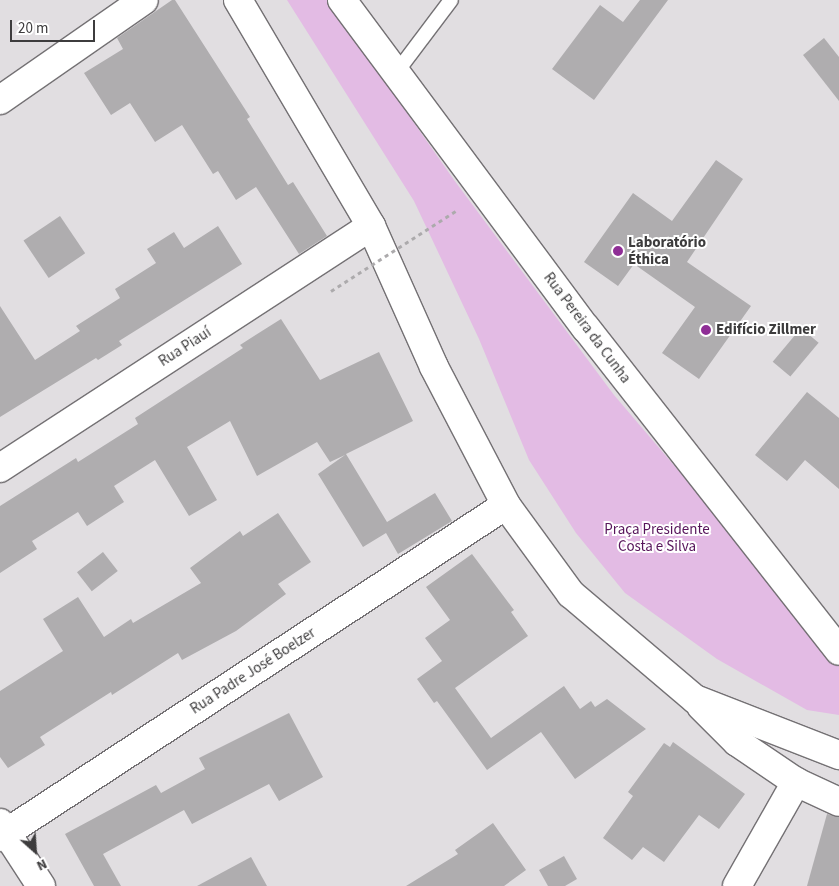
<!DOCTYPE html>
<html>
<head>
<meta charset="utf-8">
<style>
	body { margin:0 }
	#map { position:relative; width:839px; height:886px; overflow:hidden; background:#e1dee1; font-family:"Source Sans 3",sans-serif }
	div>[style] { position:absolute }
	.green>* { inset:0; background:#e3bbe4 }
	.building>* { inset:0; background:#afadaf; transform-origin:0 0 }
	.roads { filter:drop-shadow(1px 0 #747174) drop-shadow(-1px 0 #747174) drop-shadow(0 1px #747174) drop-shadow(0 -1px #747174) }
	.service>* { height:14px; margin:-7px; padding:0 7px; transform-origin:7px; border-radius:7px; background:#fff }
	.minor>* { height:28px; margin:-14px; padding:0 14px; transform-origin:14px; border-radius:14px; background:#fff }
	.tertiary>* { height:28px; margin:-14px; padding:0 14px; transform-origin:14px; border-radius:14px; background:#fff }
	.secondary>* { height:28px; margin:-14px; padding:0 14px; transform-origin:14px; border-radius:14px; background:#fff }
	.path-bridge>* { height:3px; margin-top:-1.5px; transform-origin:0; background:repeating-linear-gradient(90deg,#acaaac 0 4px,transparent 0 8px) }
	.dots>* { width:14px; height:14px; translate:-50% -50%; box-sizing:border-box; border:2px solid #fff; border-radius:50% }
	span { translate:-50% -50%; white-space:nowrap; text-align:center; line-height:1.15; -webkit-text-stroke:4px #fff; paint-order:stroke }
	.poi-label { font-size:15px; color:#3d3c3d; font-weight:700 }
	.left { translate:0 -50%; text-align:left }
	.street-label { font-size:15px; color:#3d3c3d }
	.park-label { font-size:15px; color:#57155b }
	.north { position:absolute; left:10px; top:826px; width:50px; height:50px; -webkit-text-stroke:4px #fff; paint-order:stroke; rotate:154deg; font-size:14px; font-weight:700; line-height:20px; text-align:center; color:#3d3c3d }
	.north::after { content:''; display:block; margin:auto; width:18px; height:22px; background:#3d3c3d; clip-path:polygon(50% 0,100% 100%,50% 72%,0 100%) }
	.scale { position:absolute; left:10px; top:20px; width:85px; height:22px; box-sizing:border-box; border:2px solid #3d3c3d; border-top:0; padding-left:6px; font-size:15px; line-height:18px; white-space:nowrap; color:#3d3c3d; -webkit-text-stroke:4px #fff; paint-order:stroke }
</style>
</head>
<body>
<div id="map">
	<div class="green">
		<i style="clip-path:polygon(287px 0,328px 0,454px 180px,614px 395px,839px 659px,839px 715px,807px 710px,717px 659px,625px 593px,576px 533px,529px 460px,479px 339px,414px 201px)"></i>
	</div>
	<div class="building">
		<i style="clip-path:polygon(172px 0,175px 0,250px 117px,247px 119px,288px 185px,293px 182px,327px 236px,299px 254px,256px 187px,236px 200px,218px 171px,213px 174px,182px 125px,155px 142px,130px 103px,111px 115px,84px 73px,123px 49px,117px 38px)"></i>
		<i style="clip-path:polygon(640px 0,668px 0,594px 100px,552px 69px,600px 5px,623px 22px)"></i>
		<i style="clip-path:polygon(824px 38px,839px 57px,839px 101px,803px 55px)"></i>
		<i style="clip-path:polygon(716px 160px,743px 179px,687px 262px,751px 306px,699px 379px,662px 353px,695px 307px,634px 264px,618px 286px,584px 262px,633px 193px,672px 221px)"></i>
		<i style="left:60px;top:216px;width:45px;height:44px;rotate:56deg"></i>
		<i style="clip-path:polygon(218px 226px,242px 264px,119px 341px,122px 345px,98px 360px,96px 358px,0 417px,0 306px,35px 360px,80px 331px,76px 326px,120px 298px,115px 289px,156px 263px,147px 249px,174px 232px,184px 248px)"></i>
		<i style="clip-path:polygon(281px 319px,320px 380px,379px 352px,413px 421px,346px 454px,387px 522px,435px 493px,452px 521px,398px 554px,386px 533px,363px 547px,318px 474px,345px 455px,330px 462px,317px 442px,257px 476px,230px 421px,187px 447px,217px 500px,189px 516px,155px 460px,114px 486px,124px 502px,87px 526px,78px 512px,32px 541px,37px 549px,0 573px,0 506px,76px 458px,78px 462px,138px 424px,135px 418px,243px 348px,240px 345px)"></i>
		<i style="left:801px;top:328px;width:23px;height:44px;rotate:40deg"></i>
		<i style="clip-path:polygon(807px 392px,839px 418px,839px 489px,805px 460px,787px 481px,755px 455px)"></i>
		<i style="clip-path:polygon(278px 513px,311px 562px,278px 584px,286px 594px,236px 631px,182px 660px,178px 653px,112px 695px,111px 692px,40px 737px,45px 745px,8px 768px,0 757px,0 691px,63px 651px,43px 619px,78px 597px,104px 637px,131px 619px,133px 623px,201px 583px,190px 568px,240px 531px,243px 536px)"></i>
		<i style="left:103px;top:552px;width:24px;height:33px;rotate:52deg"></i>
		<i style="clip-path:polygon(472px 554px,514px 610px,511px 612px,528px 636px,455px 688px,491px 738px,564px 686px,580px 709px,591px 701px,595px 707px,607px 699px,646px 729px,575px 779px,541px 732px,487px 770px,437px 701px,434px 703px,417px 679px,442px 661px,425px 638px,450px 620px,426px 587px)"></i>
		<i style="clip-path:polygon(289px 713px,323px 777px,279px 801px,269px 784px,192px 824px,184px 810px,103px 854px,121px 886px,94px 886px,65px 834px,156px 785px,161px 793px,205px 769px,199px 758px)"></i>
		<i style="clip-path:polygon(673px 742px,745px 794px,719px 829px,699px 815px,664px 862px,643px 847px,632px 860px,603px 838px,633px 796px,628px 792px,664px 743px,670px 747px)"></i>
		<i style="clip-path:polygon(827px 814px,839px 817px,839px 886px,807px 886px)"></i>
		<i style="clip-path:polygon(493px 823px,526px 870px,504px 886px,406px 886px,458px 854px,455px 850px)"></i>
		<i style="clip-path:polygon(564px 856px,577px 879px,565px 886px,548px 886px,539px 870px)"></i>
		<i style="clip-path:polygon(251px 857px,267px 886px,197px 886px)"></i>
	</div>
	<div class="roads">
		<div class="service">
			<i style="left:396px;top:73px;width:91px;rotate:-53deg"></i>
		</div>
		<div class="minor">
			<i style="left:0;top:100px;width:175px;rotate:-34.8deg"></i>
			<i style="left:0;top:468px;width:443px;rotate:-33.1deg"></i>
			<i style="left:0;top:823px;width:75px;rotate:56.9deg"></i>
			<i style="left:0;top:837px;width:605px;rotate:-33.27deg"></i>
		</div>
		<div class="tertiary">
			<i style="left:342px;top:0;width:409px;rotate:53.4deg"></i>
			<i style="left:586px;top:328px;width:410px;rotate:51.9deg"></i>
			<i style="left:737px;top:886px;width:120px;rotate:-60.4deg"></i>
		</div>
		<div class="secondary">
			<i style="left:238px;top:0;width:262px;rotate:59.5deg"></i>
			<i style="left:371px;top:226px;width:154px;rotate:65.9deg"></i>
			<i style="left:434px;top:367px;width:156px;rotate:62.4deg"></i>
			<i style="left:506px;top:505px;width:110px;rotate:53.9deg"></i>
			<i style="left:571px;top:594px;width:162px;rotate:40.3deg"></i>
			<i style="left:695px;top:699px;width:155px;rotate:21.3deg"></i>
			<i style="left:701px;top:706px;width:51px;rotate:45deg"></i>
			<i style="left:737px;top:742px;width:71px;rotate:34.1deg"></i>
			<i style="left:796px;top:782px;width:47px;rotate:24.9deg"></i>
		</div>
	</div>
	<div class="path-bridge">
		<i style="left:331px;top:291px;width:150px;rotate:-32.7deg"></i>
	</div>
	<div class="dots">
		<i style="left:618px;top:251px;background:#8f2e96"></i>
		<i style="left:706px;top:330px;background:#8f2e96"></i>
	</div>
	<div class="poi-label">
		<span class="left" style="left:628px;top:251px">Laboratório<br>Éthica</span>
		<span class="left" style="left:716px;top:330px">Edifício Zillmer</span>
	</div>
	<div class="street-label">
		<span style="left:587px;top:328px;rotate:53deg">Rua Pereira da Cunha</span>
		<span style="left:185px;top:347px;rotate:-33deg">Rua Piauí</span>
		<span style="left:253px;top:671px;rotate:-33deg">Rua Padre José Boelzer</span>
	</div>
	<div class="park-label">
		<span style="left:657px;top:538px">Praça Presidente<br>Costa e Silva</span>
	</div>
	<div class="north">N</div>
	<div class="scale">20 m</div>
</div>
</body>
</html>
